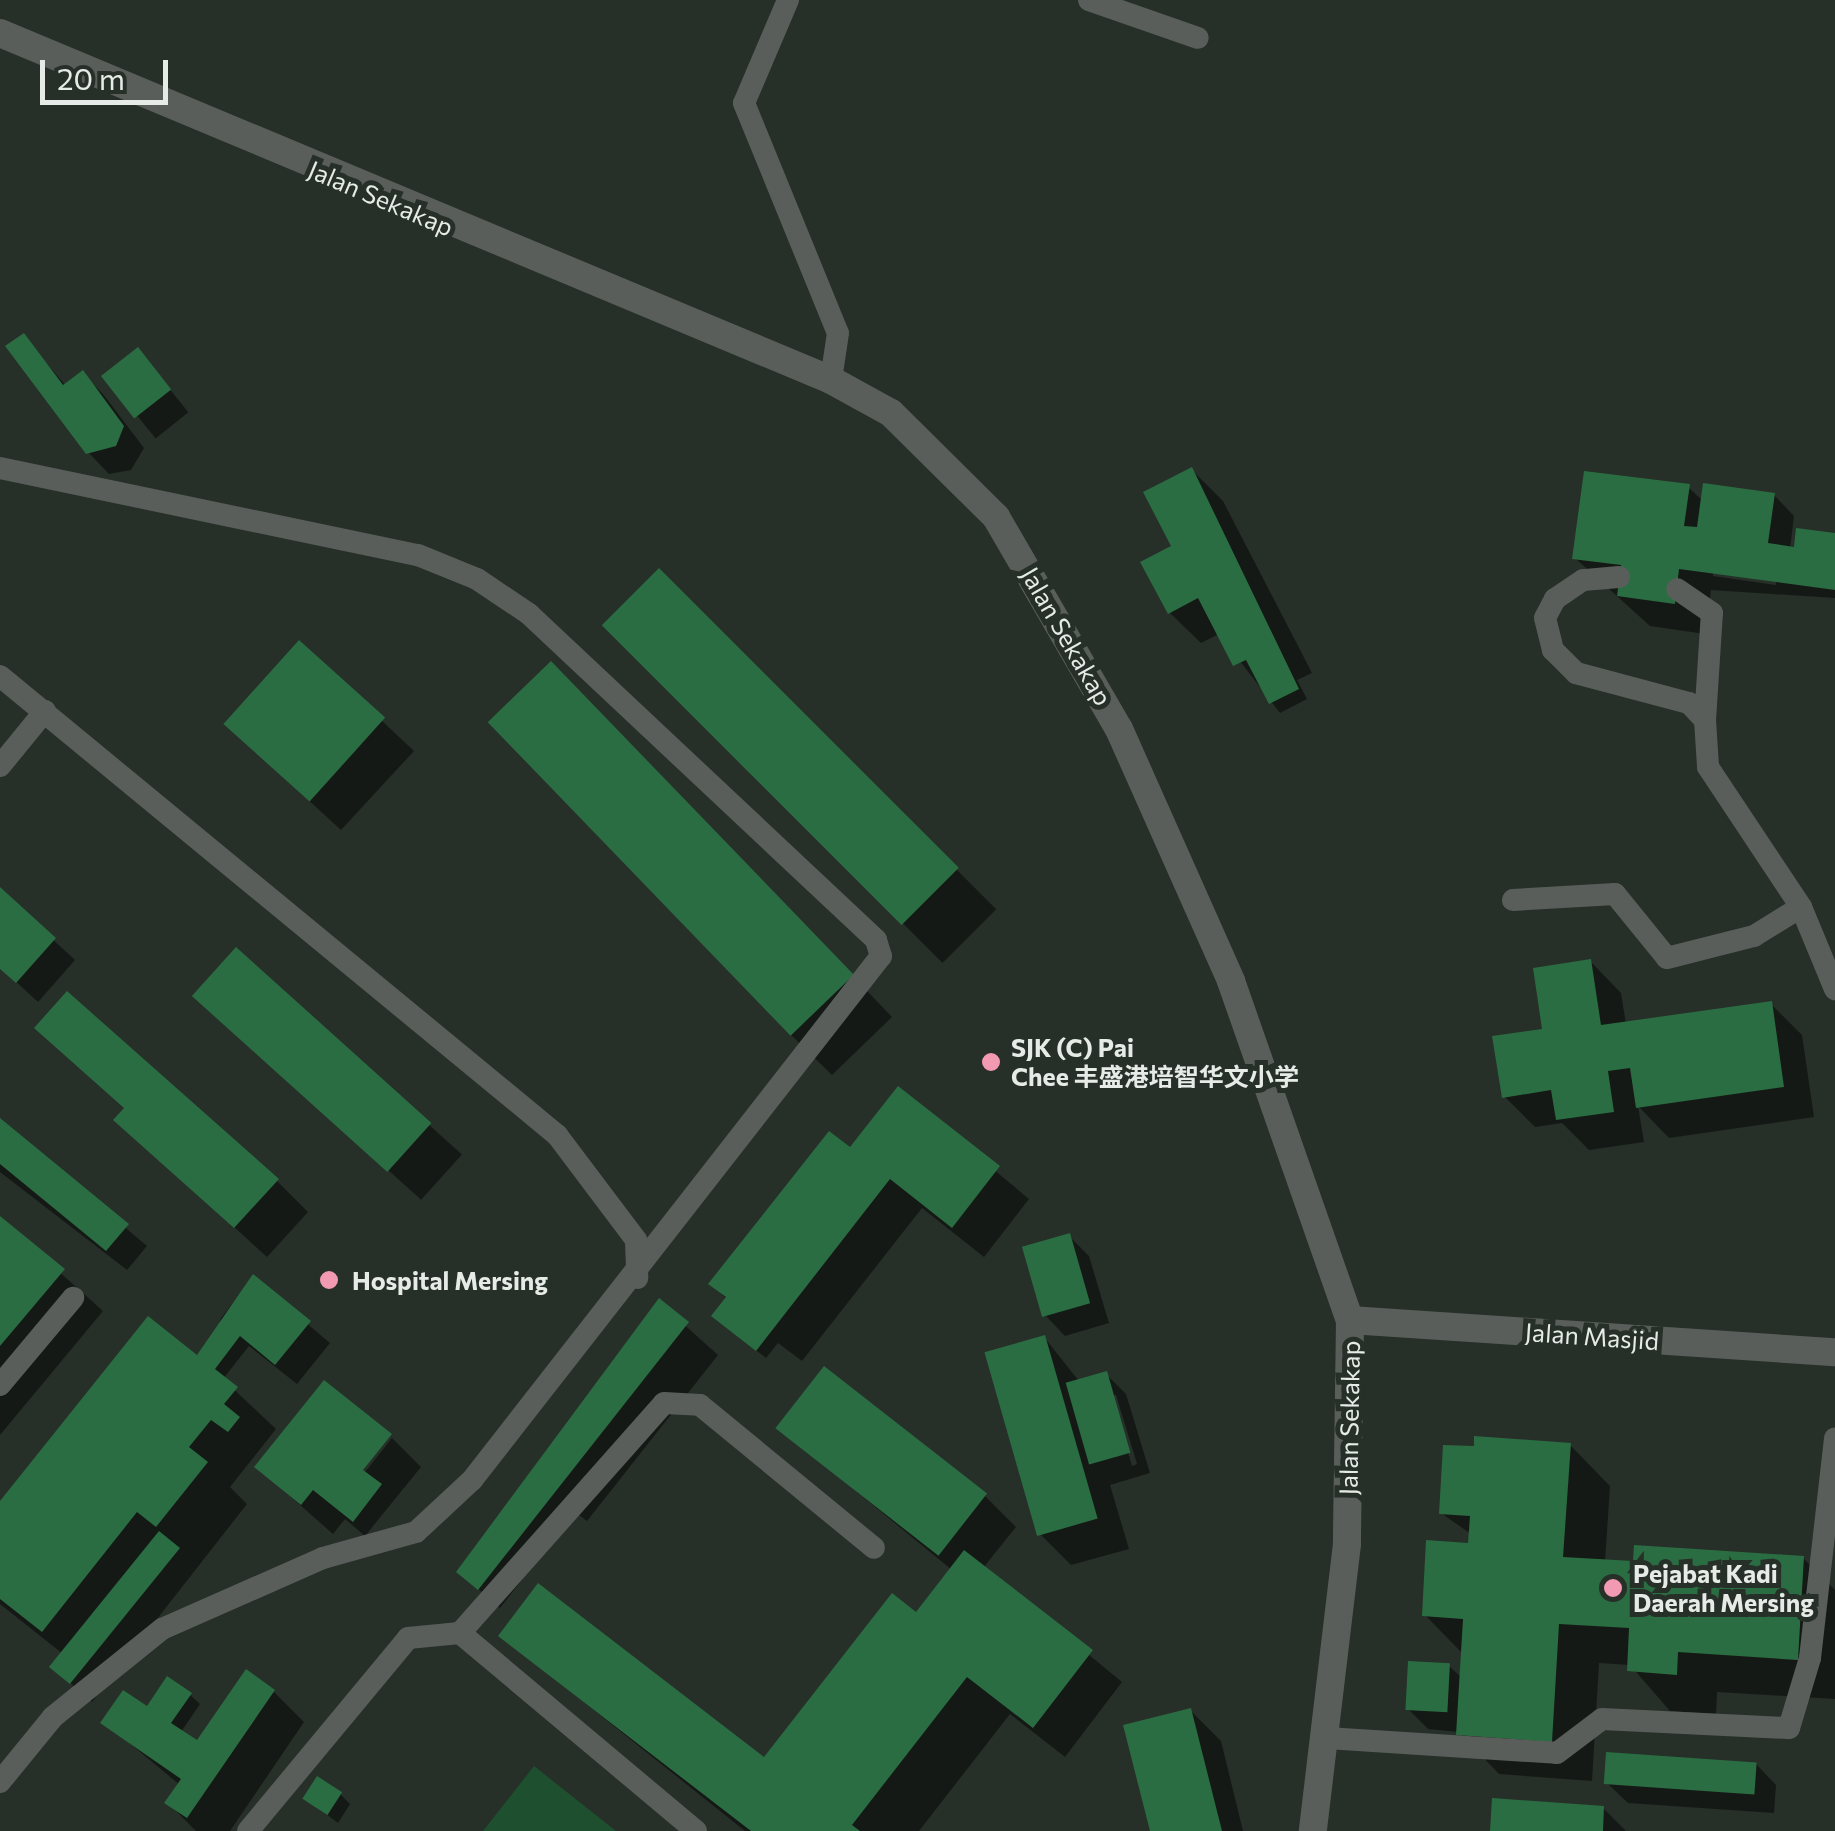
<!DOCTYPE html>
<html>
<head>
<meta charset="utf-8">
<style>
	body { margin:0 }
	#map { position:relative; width:1835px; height:1831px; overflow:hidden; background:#272f29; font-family:Commissioner,"Noto Sans SC",sans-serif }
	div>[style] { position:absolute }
	.green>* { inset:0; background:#1e502f }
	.shadow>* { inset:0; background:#0007; transform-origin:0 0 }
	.building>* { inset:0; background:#2b6d42; transform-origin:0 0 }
	.service>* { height:22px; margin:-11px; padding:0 11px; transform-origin:11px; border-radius:11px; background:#5a5e5b }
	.minor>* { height:28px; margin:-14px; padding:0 14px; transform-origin:14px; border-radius:14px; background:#5a5e5b }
	.tertiary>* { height:28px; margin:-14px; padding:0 14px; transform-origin:14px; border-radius:14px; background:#5a5e5b }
	.dots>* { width:28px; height:28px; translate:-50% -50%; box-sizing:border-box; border:5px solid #272f29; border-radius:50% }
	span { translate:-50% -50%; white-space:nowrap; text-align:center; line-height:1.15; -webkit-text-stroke:10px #272f29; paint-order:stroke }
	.street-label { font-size:25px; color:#e6ebe7 }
	.poi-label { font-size:25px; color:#e6ebe7; font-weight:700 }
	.left { translate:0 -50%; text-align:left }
	.scale { position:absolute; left:40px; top:60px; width:128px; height:45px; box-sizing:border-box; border:5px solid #e6ebe7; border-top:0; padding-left:12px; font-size:30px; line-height:35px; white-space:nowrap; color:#e6ebe7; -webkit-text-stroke:8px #272f29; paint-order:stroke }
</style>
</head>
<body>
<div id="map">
	<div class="green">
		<i style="clip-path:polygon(534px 1766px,616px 1831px,483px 1831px)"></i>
	</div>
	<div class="shadow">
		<i style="clip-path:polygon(23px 336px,66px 386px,83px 374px,103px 394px,144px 448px,131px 470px,109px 474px,88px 452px)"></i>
		<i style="left:138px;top:350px;width:80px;height:42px;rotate:51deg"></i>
		<i style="clip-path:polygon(1192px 470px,1223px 501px,1312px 673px,1297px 680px,1307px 699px,1280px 713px,1219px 634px,1201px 643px,1170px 613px)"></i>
		<i style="clip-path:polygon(evenodd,1688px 487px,1701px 499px,1774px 495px,1794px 516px,1790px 549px,1835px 536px,1835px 598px,1711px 590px,1705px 634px,1650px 626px,1575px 558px,1688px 487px,1713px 571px,1776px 580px,1776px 585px,1713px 576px,1713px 571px)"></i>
		<i style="left:659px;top:572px;width:477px;height:76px;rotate:45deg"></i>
		<i style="clip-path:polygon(299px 643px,414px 751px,341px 830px,257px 753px)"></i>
		<i style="clip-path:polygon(592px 705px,892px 1017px,832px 1075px,791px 1035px)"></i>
		<i style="clip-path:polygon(0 891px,75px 960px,38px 1002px,0 967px)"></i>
		<i style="left:236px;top:951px;width:304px;height:61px;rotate:42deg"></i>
		<i style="clip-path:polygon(1591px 962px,1621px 993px,1626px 1024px,1771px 1004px,1802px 1035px,1814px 1117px,1669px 1138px,1638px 1106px,1644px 1142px,1589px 1150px,1562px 1123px,1535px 1127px,1504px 1096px)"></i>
		<i style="clip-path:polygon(898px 1090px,1029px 1199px,984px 1257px,922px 1208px,802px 1361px,778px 1343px,766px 1358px,724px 1325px,727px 1299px,711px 1284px,850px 1151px)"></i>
		<i style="clip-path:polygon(117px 1120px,277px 1181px,308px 1212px,267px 1257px)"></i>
		<i style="clip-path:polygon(0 1121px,147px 1246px,127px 1270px,0 1172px)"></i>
		<i style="clip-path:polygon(0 1219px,103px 1311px,0 1435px)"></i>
		<i style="clip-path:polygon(1069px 1236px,1089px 1256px,1109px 1323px,1065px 1336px,1045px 1315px)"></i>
		<i style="clip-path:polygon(253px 1278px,330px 1343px,297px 1384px,249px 1346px,223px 1379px,276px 1429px,230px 1487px,247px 1504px,92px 1702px,52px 1667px,63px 1654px,0 1604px,0 1505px,208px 1366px,221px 1318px)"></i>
		<i style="clip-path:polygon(659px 1302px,718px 1355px,587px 1521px,575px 1512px,500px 1608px,459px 1572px)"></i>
		<i style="clip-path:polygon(evenodd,1044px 1337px,1079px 1381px,1106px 1374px,1126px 1394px,1150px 1473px,1110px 1485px,1129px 1549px,1071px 1565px,1040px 1534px,1044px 1337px,1111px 1395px,1116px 1395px,1137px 1464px,1132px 1466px,1111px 1395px)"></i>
		<i style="clip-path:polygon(779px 1428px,985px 1496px,1016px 1527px,983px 1568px,1122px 1682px,1065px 1757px,1010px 1714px,919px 1831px,745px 1831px,501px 1636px,765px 1762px,925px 1622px,952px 1570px)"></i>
		<i style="clip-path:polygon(392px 1438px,421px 1467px,365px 1536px,345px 1519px,333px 1534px,257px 1467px,365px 1472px)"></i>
		<i style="clip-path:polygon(1570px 1445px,1610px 1486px,1605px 1562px,1803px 1558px,1835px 1590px,1835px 1699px,1717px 1692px,1716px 1714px,1670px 1711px,1630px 1665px,1599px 1663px,1592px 1781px,1499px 1774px,1459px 1732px,1428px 1729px,1408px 1709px,1449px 1666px,1462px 1678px,1463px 1654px,1425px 1615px,1470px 1546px,1471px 1534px,1441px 1513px)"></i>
		<i style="clip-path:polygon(273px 1691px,304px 1722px,230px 1831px,196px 1831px,168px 1803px,180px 1785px,104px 1722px,156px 1715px,190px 1695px,200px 1704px,181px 1732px,198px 1743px)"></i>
		<i style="clip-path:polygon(1190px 1710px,1221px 1741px,1243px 1831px,1153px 1831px)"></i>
		<i style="clip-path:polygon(1756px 1764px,1776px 1785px,1774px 1813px,1628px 1803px,1607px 1783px)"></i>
		<i style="clip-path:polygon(340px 1794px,350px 1804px,338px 1823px,305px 1798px)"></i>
		<i style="clip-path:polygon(1603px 1808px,1626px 1831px,1492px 1831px)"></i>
	</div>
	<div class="building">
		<i style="clip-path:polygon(24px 333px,63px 385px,83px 370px,124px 426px,116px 446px,86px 454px,5px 346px)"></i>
		<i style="left:138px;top:347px;width:54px;height:47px;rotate:52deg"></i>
		<i style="clip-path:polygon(1192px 467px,1299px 689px,1269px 704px,1246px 660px,1233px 666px,1198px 598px,1168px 614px,1140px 562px,1171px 546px,1143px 492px)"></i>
		<i style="clip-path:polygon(1584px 471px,1690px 484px,1684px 526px,1697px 527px,1703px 483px,1775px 493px,1768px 543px,1794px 547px,1796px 528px,1835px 533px,1835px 590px,1679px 569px,1675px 604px,1617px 596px,1621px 565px,1572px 559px)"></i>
		<i style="left:659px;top:568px;width:424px;height:81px;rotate:45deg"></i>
		<i style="left:299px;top:640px;width:116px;height:113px;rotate:42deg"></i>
		<i style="left:551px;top:661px;width:436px;height:88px;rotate:46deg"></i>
		<i style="clip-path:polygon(0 887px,56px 938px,16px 983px,0 969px)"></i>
		<i style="left:236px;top:947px;width:263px;height:66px;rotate:42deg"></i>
		<i style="clip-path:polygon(1591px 959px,1601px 1025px,1772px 1001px,1784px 1087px,1636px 1108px,1630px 1068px,1608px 1071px,1614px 1112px,1556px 1120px,1551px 1090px,1502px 1098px,1492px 1036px,1542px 1029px,1533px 968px)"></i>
		<i style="clip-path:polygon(67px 991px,279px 1179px,234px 1228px,113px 1120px,124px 1108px,34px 1028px)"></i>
		<i style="clip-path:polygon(898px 1086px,1000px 1166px,952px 1228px,890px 1179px,756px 1351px,711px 1316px,726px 1297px,708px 1284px,829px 1131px,850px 1147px)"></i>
		<i style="clip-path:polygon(0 1118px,129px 1224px,106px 1251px,0 1164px)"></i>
		<i style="clip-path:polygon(0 1216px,65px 1269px,0 1346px)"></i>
		<i style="left:1070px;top:1233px;width:73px;height:50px;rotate:74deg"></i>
		<i style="clip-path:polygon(253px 1274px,311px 1321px,275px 1365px,240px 1336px,215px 1369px,238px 1387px,224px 1404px,240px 1417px,228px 1432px,211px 1420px,189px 1447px,208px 1462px,156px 1527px,137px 1512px,42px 1632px,0 1599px,0 1501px,148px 1316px,197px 1355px)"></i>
		<i style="clip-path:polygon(659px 1298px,689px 1322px,478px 1590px,456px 1572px)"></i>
		<i style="left:1045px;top:1335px;width:191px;height:63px;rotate:74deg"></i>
		<i style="left:824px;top:1366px;width:207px;height:79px;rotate:38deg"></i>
		<i style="left:1107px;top:1371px;width:85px;height:43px;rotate:74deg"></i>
		<i style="clip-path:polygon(324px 1380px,392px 1434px,363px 1470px,382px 1484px,353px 1522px,313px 1490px,301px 1505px,254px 1467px)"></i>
		<i style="clip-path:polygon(1474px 1436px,1571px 1443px,1563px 1557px,1633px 1561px,1634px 1545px,1804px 1556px,1798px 1660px,1678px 1652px,1677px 1675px,1627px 1671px,1629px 1628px,1559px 1624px,1552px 1742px,1456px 1735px,1463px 1619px,1422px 1616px,1426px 1540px,1468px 1543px,1470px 1516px,1439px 1514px,1443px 1445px,1474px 1446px)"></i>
		<i style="left:159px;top:1531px;width:27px;height:175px;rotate:39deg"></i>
		<i style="clip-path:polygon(964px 1550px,1093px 1650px,1033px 1728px,967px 1677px,852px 1825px,860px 1831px,751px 1831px,498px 1636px,538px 1583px,764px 1757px,892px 1593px,916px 1612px)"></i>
		<i style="left:1408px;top:1661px;width:42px;height:49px;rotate:3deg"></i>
		<i style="clip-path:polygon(246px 1669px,275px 1690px,187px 1818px,164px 1803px,181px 1779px,100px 1723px,123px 1690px,147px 1706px,167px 1676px,192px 1693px,171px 1723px,197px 1740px)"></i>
		<i style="clip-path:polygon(1191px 1708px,1222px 1831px,1150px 1831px,1123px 1725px)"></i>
		<i style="left:1606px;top:1752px;width:151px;height:32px;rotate:4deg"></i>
		<i style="left:317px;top:1776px;width:30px;height:27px;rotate:33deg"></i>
		<i style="clip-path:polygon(1492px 1798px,1604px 1806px,1603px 1831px,1490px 1831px)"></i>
	</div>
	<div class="service">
		<i style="left:788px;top:0;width:112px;rotate:113.1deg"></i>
		<i style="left:744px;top:103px;width:248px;rotate:67.8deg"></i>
		<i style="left:838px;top:333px;width:48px;rotate:98.5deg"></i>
		<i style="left:1089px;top:0;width:115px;rotate:19.2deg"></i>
		<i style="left:0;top:468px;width:427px;rotate:11.8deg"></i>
		<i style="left:418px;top:555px;width:64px;rotate:22.1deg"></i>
		<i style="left:477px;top:579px;width:63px;rotate:33.9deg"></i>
		<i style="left:529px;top:614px;width:476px;rotate:43.2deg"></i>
		<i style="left:876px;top:940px;width:17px;rotate:73deg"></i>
		<i style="left:881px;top:956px;width:665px;rotate:127.97deg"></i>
		<i style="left:472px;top:1480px;width:76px;rotate:137.1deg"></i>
		<i style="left:416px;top:1532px;width:97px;rotate:164.4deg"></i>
		<i style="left:323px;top:1558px;width:176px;rotate:156.2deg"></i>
		<i style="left:162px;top:1629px;width:140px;rotate:141.1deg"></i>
		<i style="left:53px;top:1717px;width:84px;rotate:129.2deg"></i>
		<i style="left:1619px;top:577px;width:36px;rotate:175deg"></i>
		<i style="left:1583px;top:580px;width:34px;rotate:146deg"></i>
		<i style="left:1555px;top:599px;width:21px;rotate:118deg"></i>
		<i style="left:1545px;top:618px;width:33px;rotate:76deg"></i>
		<i style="left:1553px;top:650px;width:33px;rotate:45deg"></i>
		<i style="left:1576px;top:673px;width:117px;rotate:14.9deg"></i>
		<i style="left:1689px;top:703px;width:23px;rotate:47deg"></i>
		<i style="left:1705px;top:720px;width:107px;rotate:-86.3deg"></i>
		<i style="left:1712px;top:613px;width:42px;rotate:-145.6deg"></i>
		<i style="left:0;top:676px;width:722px;rotate:39.49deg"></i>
		<i style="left:557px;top:1135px;width:131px;rotate:53deg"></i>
		<i style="left:636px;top:1240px;width:38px;rotate:88deg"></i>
		<i style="left:1705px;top:720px;width:47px;rotate:86.3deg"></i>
		<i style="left:1708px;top:767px;width:168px;rotate:56.4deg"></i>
		<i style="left:1801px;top:907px;width:89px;rotate:67.5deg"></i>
		<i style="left:0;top:766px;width:71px;rotate:-50.7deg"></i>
		<i style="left:1513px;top:900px;width:102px;rotate:-3.4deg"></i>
		<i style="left:1615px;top:894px;width:82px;rotate:50.9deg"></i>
		<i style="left:1667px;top:958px;width:90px;rotate:-14.2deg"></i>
		<i style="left:1754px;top:936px;width:55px;rotate:-31.7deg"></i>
		<i style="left:0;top:1385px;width:114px;rotate:-50deg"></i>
		<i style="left:460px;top:1633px;width:308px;rotate:40deg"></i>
		<i style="left:1327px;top:1738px;width:230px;rotate:3.7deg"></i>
		<i style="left:1557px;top:1753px;width:56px;rotate:-37.1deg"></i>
		<i style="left:1602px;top:1719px;width:187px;rotate:2.8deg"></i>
		<i style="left:1789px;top:1728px;width:73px;rotate:-73.3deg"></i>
		<i style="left:1810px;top:1658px;width:221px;rotate:-83.5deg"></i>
		<i style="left:248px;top:1831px;width:251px;rotate:-50.3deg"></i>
		<i style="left:408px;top:1638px;width:52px;rotate:-5.5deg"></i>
		<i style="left:460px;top:1633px;width:307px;rotate:-48.4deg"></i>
		<i style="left:664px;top:1403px;width:36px;rotate:3deg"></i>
		<i style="left:700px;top:1405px;width:225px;rotate:39.4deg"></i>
	</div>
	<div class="minor">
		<i style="left:1350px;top:1320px;width:486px;rotate:3.8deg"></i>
	</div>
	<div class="tertiary">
		<i style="left:0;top:33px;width:901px;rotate:22.66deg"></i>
		<i style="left:831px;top:380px;width:68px;rotate:28.8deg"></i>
		<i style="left:891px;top:413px;width:148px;rotate:44.7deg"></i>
		<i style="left:996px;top:517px;width:245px;rotate:59.9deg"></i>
		<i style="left:1119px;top:729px;width:276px;rotate:66deg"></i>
		<i style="left:1231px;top:981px;width:359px;rotate:70.7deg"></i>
		<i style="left:1350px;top:1320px;width:224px;rotate:90.8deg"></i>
		<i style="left:1347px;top:1544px;width:289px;rotate:96.8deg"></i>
	</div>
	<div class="dots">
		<i style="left:991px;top:1062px;background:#f19ab1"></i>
		<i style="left:329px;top:1280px;background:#f19ab1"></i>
		<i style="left:1613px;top:1588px;background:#f19ab1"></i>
	</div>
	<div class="street-label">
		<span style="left:381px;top:198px;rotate:23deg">Jalan Sekakap</span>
		<span style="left:1067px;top:636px;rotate:60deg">Jalan Sekakap</span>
		<span style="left:1592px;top:1336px;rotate:4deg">Jalan Masjid</span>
		<span style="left:1349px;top:1418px;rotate:-89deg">Jalan Sekakap</span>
	</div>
	<div class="poi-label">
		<span class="left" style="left:1011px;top:1062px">SJK (C) Pai<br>Chee 丰盛港培智华文小学</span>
		<span class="left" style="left:352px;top:1280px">Hospital Mersing</span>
		<span class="left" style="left:1633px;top:1588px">Pejabat Kadi<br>Daerah Mersing</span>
	</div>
	<div class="scale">20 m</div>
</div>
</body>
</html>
